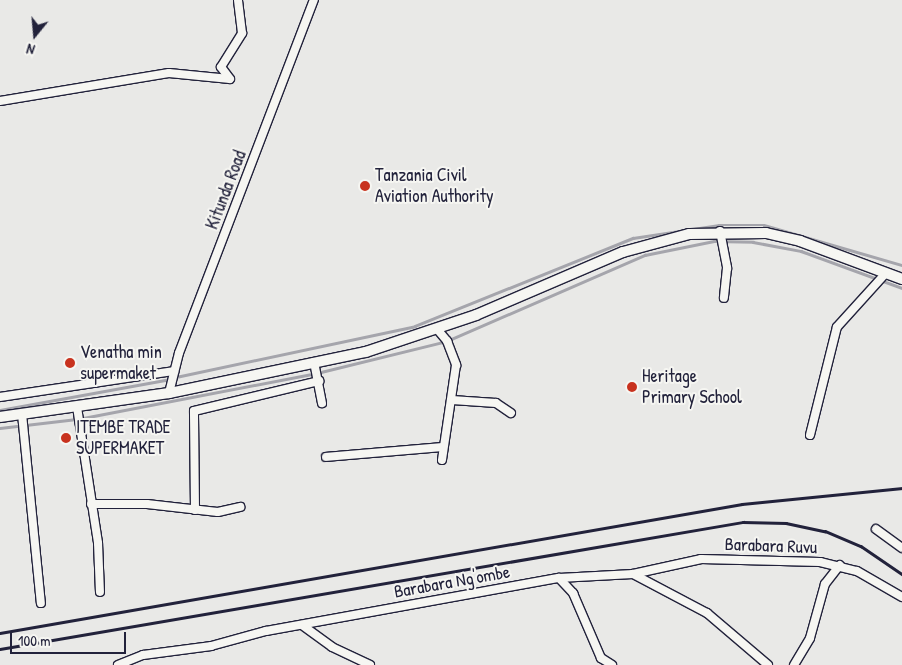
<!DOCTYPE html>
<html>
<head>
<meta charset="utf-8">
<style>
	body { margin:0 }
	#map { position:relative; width:902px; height:665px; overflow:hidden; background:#e9e9e7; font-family:"Patrick Hand",sans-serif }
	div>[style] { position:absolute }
	.stream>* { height:2.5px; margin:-1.25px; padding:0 1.25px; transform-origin:1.25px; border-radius:1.25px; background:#a5a5ac }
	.roads { filter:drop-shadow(1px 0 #22223b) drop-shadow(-1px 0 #22223b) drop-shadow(0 1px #22223b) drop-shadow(0 -1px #22223b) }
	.minor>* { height:8px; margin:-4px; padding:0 4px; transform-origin:4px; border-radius:4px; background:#f6f6f2 }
	.major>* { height:10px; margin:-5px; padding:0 5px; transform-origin:5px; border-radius:5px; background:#f6f6f2 }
	.rail>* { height:2.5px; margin:-1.25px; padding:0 1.25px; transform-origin:1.25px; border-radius:1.25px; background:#22223b }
	.dots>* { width:14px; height:14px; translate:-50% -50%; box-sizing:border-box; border:2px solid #f6f6f2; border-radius:50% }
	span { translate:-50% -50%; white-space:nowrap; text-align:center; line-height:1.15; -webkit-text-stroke:4px #f6f6f2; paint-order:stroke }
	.poi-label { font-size:18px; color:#22223b }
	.left { translate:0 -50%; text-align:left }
	.street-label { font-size:18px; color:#22223b }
	.north { position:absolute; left:10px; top:10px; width:50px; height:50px; -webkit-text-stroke:4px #f6f6f2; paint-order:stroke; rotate:197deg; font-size:14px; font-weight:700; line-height:20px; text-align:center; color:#22223b }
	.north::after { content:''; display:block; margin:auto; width:18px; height:22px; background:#22223b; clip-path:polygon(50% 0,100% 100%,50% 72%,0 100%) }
	.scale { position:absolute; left:10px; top:632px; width:116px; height:22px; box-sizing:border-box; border:2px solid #22223b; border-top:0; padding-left:6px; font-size:15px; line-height:18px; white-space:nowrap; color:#22223b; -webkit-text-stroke:4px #f6f6f2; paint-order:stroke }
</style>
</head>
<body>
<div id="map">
	<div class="stream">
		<i style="left:176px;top:377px;width:244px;rotate:-12deg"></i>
		<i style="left:415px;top:326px;width:235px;rotate:-22deg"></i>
		<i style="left:633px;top:238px;width:87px;rotate:-8.6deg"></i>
		<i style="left:719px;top:225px;width:45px"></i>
		<i style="left:764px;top:225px;width:144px;rotate:16.2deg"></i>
		<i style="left:0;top:410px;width:173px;rotate:-10.3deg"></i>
		<i style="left:0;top:428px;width:79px;rotate:-6.6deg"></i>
		<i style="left:78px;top:419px;width:243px;rotate:-10.9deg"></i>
		<i style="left:317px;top:373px;width:134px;rotate:-13.8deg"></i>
		<i style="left:447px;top:341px;width:216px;rotate:-23.5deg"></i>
		<i style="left:645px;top:255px;width:70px;rotate:-11.5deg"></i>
		<i style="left:714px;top:241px;width:39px;rotate:1deg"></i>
		<i style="left:753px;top:242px;width:49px;rotate:10.6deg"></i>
		<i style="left:801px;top:251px;width:108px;rotate:20.1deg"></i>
	</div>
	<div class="roads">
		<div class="minor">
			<i style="left:0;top:101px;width:171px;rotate:-9.4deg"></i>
			<i style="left:169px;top:73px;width:61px;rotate:5.6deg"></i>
			<i style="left:230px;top:79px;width:15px;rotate:-127deg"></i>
			<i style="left:221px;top:67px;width:40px;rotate:-58deg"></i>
			<i style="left:242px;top:33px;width:33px;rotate:-97deg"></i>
			<i style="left:720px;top:231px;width:38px;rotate:79deg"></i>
			<i style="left:727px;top:268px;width:30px;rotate:96deg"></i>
			<i style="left:437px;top:329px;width:16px;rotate:50deg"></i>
			<i style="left:447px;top:341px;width:26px;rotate:69deg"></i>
			<i style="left:456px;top:365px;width:96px;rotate:98.4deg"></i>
			<i style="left:314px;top:362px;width:42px;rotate:79deg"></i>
			<i style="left:169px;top:393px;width:41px;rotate:-76deg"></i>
			<i style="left:179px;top:353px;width:378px;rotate:-69.1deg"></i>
			<i style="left:0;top:397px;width:176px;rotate:-8.5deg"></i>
			<i style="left:452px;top:400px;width:44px;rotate:3.9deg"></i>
			<i style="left:496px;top:403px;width:18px;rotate:34deg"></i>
			<i style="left:77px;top:407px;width:138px;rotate:81.2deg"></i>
			<i style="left:98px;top:543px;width:49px;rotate:87.7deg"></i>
			<i style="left:22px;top:414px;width:190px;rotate:84.3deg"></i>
			<i style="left:810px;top:435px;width:111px;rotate:-76deg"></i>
			<i style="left:837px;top:327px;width:73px;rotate:-47.8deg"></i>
			<i style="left:326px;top:457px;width:116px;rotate:-4.9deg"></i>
			<i style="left:91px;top:504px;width:56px"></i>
			<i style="left:147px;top:504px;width:71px;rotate:6.4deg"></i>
			<i style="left:218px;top:512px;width:23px;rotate:-13deg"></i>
			<i style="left:195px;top:510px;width:99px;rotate:-90.6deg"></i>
			<i style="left:194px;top:411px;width:129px;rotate:-13.5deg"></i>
			<i style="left:876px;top:529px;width:32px;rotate:36deg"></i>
			<i style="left:633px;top:574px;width:70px;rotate:-12.4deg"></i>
			<i style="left:701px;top:559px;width:119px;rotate:1.4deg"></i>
			<i style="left:820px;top:562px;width:38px;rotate:14deg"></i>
			<i style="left:857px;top:571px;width:52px;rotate:30deg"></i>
			<i style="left:559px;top:578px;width:21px;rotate:47deg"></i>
			<i style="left:573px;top:593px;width:71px;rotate:66.7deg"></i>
			<i style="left:601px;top:658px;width:13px;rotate:32deg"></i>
			<i style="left:302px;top:625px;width:37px;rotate:36deg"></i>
			<i style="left:332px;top:647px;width:42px;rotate:25.3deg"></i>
			<i style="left:118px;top:665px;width:27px;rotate:-22deg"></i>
			<i style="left:143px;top:655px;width:69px;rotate:-7.5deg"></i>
			<i style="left:211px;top:646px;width:57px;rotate:-15.3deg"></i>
			<i style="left:266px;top:631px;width:298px;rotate:-10.3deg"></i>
			<i style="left:559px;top:578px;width:74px;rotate:-3.1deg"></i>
			<i style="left:633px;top:574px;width:84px;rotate:27.8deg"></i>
			<i style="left:707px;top:613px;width:80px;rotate:40.4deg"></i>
			<i style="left:794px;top:665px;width:31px;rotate:-59deg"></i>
			<i style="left:810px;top:638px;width:56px;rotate:-74.5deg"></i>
			<i style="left:825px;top:584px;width:24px;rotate:-52deg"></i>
		</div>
		<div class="major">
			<i style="left:0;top:417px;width:171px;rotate:-8.1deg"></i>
			<i style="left:169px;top:393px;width:201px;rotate:-11.8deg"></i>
			<i style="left:366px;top:352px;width:116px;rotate:-18.6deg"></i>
			<i style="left:476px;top:315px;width:160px;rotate:-23.2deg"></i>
			<i style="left:623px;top:252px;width:68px;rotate:-15.3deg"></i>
			<i style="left:689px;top:234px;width:77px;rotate:-0.7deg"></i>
			<i style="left:766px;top:233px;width:35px;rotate:13deg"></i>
			<i style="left:800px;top:241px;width:109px;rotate:20.4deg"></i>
		</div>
	</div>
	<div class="rail">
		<i style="left:0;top:633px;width:753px;rotate:-9.86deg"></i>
		<i style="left:742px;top:504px;width:161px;rotate:-5.7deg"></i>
		<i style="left:0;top:649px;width:754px;rotate:-9.7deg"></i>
		<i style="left:743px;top:522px;width:43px;rotate:1.3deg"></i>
		<i style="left:786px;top:523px;width:40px;rotate:12deg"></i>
		<i style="left:825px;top:531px;width:39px;rotate:23deg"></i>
		<i style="left:861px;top:546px;width:50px;rotate:34.3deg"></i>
	</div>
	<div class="dots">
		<i style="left:365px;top:186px;background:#c8321e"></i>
		<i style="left:70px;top:363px;background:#c8321e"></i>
		<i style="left:632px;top:387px;background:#c8321e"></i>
		<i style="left:66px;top:438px;background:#c8321e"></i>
	</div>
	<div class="poi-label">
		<span class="left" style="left:375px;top:186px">Tanzania Civil<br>Aviation Authority</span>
		<span class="left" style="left:80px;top:363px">Venatha min<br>supermaket</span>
		<span class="left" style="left:642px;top:387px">Heritage<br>Primary School</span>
		<span class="left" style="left:76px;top:438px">ITEMBE TRADE<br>SUPERMAKET</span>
	</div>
	<div class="street-label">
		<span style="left:226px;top:190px;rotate:-69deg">Kitunda Road</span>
		<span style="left:771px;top:546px;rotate:2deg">Barabara Ruvu</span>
		<span style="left:452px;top:582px;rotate:-10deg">Barabara Ng'ombe</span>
	</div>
	<div class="north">N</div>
	<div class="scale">100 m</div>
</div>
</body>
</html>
